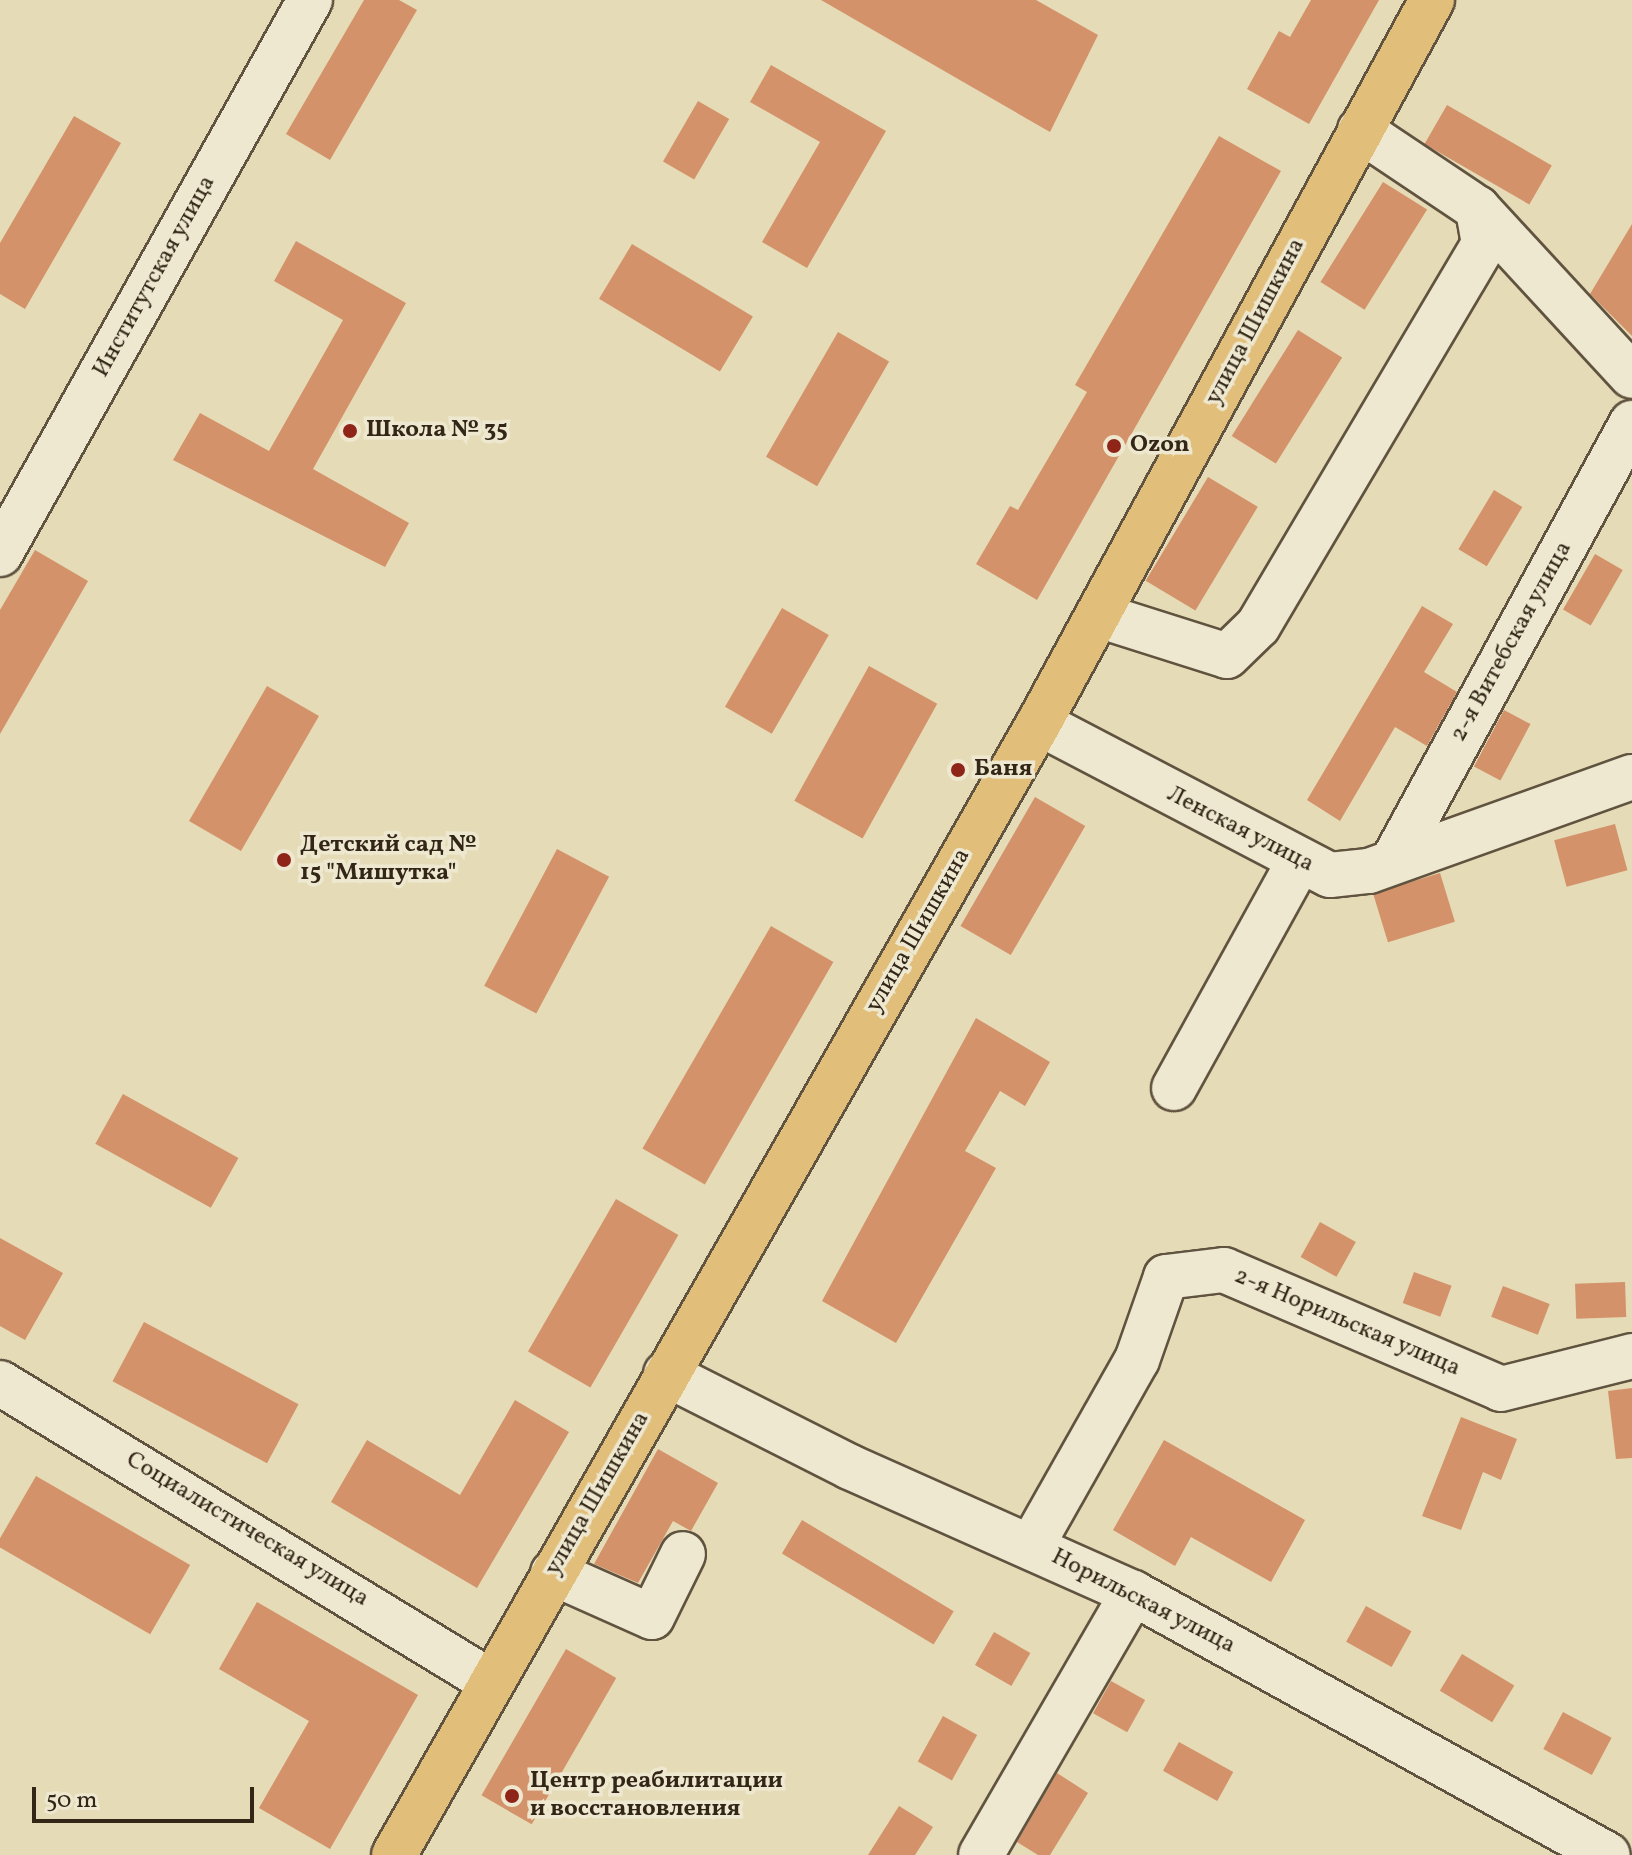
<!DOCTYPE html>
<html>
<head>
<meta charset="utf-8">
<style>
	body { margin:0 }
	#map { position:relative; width:1632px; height:1855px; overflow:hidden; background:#e5dbb6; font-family:Vollkorn,serif }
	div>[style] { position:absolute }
	.building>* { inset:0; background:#d3926a; transform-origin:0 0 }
	.roads { filter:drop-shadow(2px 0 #60533f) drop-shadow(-2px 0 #60533f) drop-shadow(0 2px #60533f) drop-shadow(0 -2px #60533f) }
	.minor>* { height:44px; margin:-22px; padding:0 22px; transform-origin:22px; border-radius:22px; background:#eee8d0 }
	.major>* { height:44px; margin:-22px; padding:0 22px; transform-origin:22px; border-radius:22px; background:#e2be7b }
	.dots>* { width:22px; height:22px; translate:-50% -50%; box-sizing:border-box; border:4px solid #eee8d0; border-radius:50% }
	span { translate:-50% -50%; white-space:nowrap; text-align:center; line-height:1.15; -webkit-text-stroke:7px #eee8d0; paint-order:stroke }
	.street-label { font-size:24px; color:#332617 }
	.poi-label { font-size:24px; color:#332617; font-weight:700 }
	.left { translate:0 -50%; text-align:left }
	.scale { position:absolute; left:32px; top:1787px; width:222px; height:36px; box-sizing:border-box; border:4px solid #332617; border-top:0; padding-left:10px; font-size:24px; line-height:28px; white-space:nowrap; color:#332617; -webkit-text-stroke:6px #eee8d0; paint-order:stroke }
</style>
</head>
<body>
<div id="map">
	<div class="building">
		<i style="clip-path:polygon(364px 0,399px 0,417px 10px,330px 160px,286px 134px)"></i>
		<i style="clip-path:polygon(821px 0,1036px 0,1098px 35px,1050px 132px)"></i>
		<i style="clip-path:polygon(1311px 0,1379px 0,1309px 124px,1247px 89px,1279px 31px,1290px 37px)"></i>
		<i style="clip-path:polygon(771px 65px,886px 131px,807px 268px,762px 242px,820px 142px,750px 102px)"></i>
		<i style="left:698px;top:101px;width:36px;height:70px;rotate:30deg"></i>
		<i style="left:1447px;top:105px;width:121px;height:45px;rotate:30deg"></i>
		<i style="clip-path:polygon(74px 116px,121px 143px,25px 309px,0 294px,0 243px)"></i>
		<i style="clip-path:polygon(1219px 136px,1281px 171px,1037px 600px,976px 564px,1010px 506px,1018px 510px,1087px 392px,1075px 385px)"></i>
		<i style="left:1383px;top:182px;width:52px;height:118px;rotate:32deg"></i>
		<i style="clip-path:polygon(1632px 224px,1632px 336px,1590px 294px)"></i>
		<i style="clip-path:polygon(296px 241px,406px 303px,313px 469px,409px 523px,385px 567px,173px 460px,200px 413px,269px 451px,343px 320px,274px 281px)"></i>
		<i style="left:632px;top:244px;width:141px;height:64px;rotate:31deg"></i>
		<i style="left:1298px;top:330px;width:52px;height:125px;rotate:32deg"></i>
		<i style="left:838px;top:332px;width:59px;height:144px;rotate:30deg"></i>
		<i style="left:1208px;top:477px;width:58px;height:121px;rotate:31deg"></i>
		<i style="left:1494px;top:490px;width:33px;height:69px;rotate:31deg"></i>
		<i style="clip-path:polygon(35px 550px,88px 581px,0 734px,0 610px)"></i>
		<i style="left:1595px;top:554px;width:32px;height:64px;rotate:30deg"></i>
		<i style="clip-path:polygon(1422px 606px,1453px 624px,1424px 672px,1457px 692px,1427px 746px,1395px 727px,1340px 821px,1307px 800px)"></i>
		<i style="left:782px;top:608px;width:54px;height:114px;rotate:30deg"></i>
		<i style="left:869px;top:666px;width:78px;height:154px;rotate:29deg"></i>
		<i style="left:267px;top:686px;width:60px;height:156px;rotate:30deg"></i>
		<i style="left:1504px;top:710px;width:30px;height:64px;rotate:28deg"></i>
		<i style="left:1035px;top:797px;width:58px;height:149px;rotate:30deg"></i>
		<i style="left:1615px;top:824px;width:48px;height:63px;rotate:75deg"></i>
		<i style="left:557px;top:849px;width:59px;height:155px;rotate:28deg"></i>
		<i style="left:1440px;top:873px;width:51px;height:70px;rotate:73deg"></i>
		<i style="left:771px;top:926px;width:72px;height:257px;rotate:30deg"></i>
		<i style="clip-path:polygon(976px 1018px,1050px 1062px,1025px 1106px,1000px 1091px,965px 1151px,996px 1168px,896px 1343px,822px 1301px)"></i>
		<i style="left:123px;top:1094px;width:132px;height:57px;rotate:29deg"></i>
		<i style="left:616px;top:1199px;width:72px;height:176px;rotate:30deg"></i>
		<i style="left:1320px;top:1222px;width:41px;height:40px;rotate:29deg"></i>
		<i style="clip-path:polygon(0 1238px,63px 1273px,25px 1340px,0 1326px)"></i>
		<i style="left:1414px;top:1272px;width:40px;height:33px;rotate:20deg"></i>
		<i style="left:1625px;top:1282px;width:35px;height:50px;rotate:88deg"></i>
		<i style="left:1503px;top:1286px;width:50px;height:33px;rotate:21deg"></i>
		<i style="left:144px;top:1322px;width:175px;height:67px;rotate:28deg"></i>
		<i style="clip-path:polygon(1632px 1388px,1632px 1458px,1616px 1459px,1608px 1391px)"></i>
		<i style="clip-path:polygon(515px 1400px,569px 1432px,477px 1588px,331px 1502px,367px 1440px,460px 1495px)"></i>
		<i style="clip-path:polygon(1461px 1417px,1517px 1439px,1501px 1480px,1483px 1472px,1461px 1530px,1422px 1516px)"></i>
		<i style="clip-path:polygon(1164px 1440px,1305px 1520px,1271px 1582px,1191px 1537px,1175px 1566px,1113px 1530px)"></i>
		<i style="clip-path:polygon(658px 1449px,718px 1483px,691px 1531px,673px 1521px,638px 1583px,594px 1564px)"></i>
		<i style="left:36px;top:1476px;width:178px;height:80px;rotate:30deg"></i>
		<i style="left:802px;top:1520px;width:177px;height:39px;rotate:31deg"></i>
		<i style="clip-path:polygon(257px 1602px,418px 1695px,330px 1849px,259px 1808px,309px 1721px,219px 1669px)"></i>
		<i style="left:1366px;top:1606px;width:52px;height:41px;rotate:29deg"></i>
		<i style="left:994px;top:1632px;width:42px;height:38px;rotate:30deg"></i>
		<i style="left:566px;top:1649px;width:58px;height:169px;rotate:30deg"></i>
		<i style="left:1462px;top:1654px;width:61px;height:43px;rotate:31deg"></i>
		<i style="left:1111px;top:1681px;width:39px;height:37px;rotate:29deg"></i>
		<i style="left:1563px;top:1712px;width:55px;height:42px;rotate:28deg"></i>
		<i style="left:943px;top:1716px;width:39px;height:52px;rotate:29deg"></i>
		<i style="left:1179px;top:1742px;width:62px;height:33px;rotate:29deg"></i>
		<i style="clip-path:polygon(1057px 1773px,1088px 1793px,1050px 1855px,1038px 1855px,1017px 1842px)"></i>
		<i style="clip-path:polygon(899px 1806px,933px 1827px,915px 1855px,868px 1855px)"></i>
	</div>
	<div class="roads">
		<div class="minor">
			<i style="left:1478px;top:209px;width:227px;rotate:47.3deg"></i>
			<i style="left:0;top:554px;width:635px;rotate:-60.77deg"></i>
			<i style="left:1098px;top:615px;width:135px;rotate:17.6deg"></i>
			<i style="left:1227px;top:656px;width:43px;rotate:-44.1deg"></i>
			<i style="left:1258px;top:626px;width:444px;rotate:-59.4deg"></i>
			<i style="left:1484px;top:244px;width:36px;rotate:-100deg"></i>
			<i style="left:1478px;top:209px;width:142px;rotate:-146.2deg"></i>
			<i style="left:1039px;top:723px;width:328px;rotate:27.6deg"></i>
			<i style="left:1330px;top:875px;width:39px;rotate:-6deg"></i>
			<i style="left:1369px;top:871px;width:279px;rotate:-19.7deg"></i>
			<i style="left:1393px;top:861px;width:499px;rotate:-61.4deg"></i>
			<i style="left:1174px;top:1088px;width:258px;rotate:-61.1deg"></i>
			<i style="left:666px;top:1374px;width:206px;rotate:26.8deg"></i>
			<i style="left:850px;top:1467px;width:310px;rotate:24deg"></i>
			<i style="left:1133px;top:1593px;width:542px;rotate:28.88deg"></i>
			<i style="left:0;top:1383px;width:575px;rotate:31.34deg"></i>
			<i style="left:1031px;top:1547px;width:215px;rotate:-60.5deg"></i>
			<i style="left:1137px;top:1360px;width:88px;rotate:-70.7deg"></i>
			<i style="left:1166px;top:1277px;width:58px;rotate:-6.9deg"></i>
			<i style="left:1224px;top:1270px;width:301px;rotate:23.2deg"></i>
			<i style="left:1501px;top:1389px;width:135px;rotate:-14.1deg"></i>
			<i style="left:553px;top:1573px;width:108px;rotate:24deg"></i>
			<i style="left:652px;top:1617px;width:70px;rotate:-63.8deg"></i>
			<i style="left:981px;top:1855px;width:303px;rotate:-59.9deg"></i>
		</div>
		<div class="major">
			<i style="left:394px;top:1855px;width:1303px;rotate:-60.33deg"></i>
			<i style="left:1039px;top:723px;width:823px;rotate:-61.47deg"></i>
		</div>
	</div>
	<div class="dots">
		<i style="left:350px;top:431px;background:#8f2418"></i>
		<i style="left:1114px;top:446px;background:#8f2418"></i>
		<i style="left:958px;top:770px;background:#8f2418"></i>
		<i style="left:284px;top:860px;background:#8f2418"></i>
		<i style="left:512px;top:1796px;background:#8f2418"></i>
	</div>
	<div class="street-label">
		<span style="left:155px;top:277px;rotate:-61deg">Институтская улица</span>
		<span style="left:1256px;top:322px;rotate:-62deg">улица Шишкина</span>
		<span style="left:1512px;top:642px;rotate:-61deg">2-я Витебская улица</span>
		<span style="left:1240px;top:830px;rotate:27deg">Ленская улица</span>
		<span style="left:919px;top:931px;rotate:-60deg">улица Шишкина</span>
		<span style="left:1347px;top:1323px;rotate:23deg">2-я Норильская улица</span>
		<span style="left:598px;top:1494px;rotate:-60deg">улица Шишкина</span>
		<span style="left:247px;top:1530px;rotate:31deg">Социалистическая улица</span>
		<span style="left:1143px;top:1602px;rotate:27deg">Норильская улица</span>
	</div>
	<div class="poi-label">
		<span class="left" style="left:366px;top:431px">Школа № 35</span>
		<span class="left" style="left:1130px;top:446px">Ozon</span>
		<span class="left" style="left:974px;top:770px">Баня</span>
		<span class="left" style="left:300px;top:860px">Детский сад №<br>15 "Мишутка"</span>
		<span class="left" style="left:530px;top:1796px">Центр реабилитации<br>и восстановления</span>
	</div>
	<div class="scale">50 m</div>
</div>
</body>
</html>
